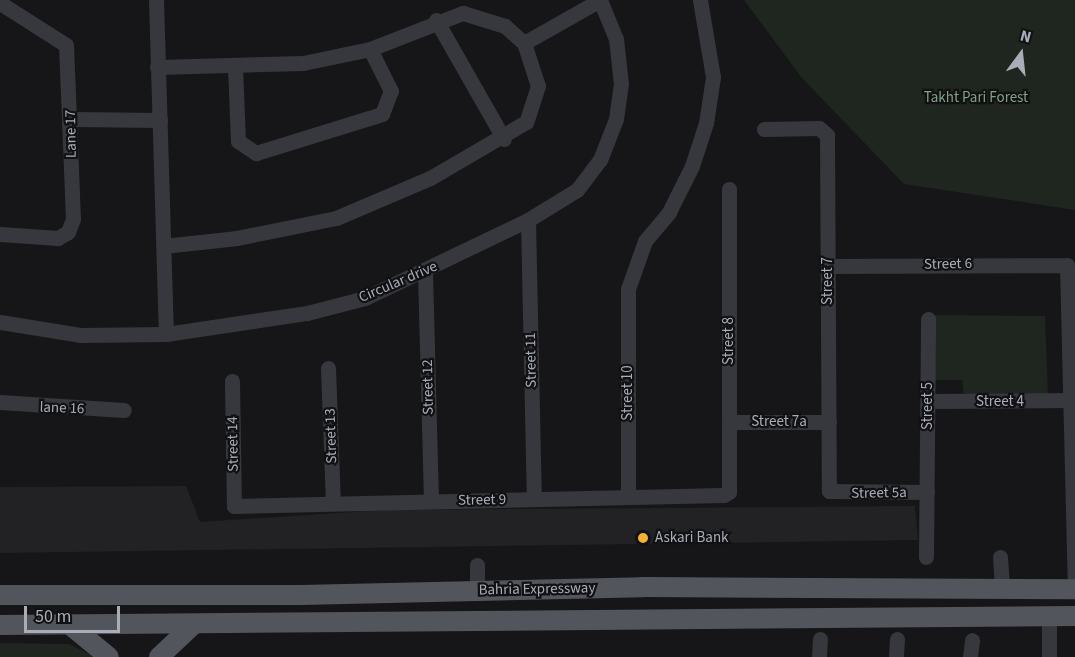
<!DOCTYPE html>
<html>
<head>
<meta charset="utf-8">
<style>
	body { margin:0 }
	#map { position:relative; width:1075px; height:657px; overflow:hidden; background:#161618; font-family:"Source Sans 3",sans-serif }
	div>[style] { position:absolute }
	.built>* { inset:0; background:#222225 }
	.green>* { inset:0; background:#1e261f }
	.minor>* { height:15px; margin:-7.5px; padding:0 7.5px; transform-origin:7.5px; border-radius:7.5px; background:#37383d }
	.major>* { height:20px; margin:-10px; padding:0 10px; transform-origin:10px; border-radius:10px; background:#53555c }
	.dots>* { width:16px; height:16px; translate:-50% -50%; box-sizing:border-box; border:3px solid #111113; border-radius:50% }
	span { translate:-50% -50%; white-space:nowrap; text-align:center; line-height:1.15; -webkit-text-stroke:4.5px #111113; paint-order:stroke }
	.park-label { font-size:15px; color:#7fa381 }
	.street-label { font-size:15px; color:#a8adb8 }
	.poi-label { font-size:15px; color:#a8adb8 }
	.left { translate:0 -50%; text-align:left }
	.north { position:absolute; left:991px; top:24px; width:60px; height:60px; -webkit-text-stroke:4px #111113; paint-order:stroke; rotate:15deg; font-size:16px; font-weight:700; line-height:24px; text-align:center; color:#a8adb8 }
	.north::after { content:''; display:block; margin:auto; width:21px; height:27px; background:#a8adb8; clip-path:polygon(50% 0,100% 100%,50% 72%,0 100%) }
	.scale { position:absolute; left:24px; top:606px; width:96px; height:27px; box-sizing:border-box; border:3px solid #a8adb8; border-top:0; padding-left:8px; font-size:18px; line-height:21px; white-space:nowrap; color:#a8adb8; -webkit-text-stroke:4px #111113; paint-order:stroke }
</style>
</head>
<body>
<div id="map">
	<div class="built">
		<i style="clip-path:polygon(186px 486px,200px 522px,385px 510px,915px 506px,918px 540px,0 553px,0 487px)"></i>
	</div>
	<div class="green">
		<i style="clip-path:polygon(744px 0,1075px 0,1075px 210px,904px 184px,802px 78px)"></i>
		<i style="clip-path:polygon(930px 315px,1045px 316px,1048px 397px,964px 397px,962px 380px,934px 380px)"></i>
		<i style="clip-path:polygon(0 643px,69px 644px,96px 657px,0 657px)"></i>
	</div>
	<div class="minor">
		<i style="left:156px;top:0;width:334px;rotate:88.3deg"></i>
		<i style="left:0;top:3px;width:78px;rotate:32.5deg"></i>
		<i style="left:66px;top:45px;width:174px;rotate:87.7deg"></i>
		<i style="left:73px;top:219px;width:14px;rotate:111deg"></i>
		<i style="left:68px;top:232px;width:12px;rotate:149deg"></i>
		<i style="left:58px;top:238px;width:58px;rotate:-176.1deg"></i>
		<i style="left:436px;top:20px;width:137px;rotate:60.3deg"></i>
		<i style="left:524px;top:43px;width:87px;rotate:-29.5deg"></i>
		<i style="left:157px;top:67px;width:146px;rotate:-1.6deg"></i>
		<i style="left:303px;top:63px;width:68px;rotate:-11.8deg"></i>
		<i style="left:370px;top:49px;width:100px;rotate:-21.2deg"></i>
		<i style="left:463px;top:13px;width:44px;rotate:17.2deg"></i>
		<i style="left:505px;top:26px;width:25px;rotate:42deg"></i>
		<i style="left:524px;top:43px;width:45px;rotate:72deg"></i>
		<i style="left:538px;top:86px;width:38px;rotate:108deg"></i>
		<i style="left:526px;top:122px;width:111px;rotate:149.7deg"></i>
		<i style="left:430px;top:178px;width:102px;rotate:156.9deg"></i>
		<i style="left:336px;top:218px;width:101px;rotate:168.6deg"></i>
		<i style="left:237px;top:238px;width:74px;rotate:173.8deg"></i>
		<i style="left:235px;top:67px;width:74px;rotate:87.7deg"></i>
		<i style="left:238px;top:141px;width:22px;rotate:34deg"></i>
		<i style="left:256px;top:153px;width:132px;rotate:-17.2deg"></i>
		<i style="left:382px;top:114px;width:25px;rotate:-69deg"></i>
		<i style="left:391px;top:91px;width:47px;rotate:-116.6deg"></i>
		<i style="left:72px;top:119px;width:88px;rotate:0.7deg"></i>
		<i style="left:764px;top:129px;width:55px;rotate:-1deg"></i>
		<i style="left:819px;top:128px;width:11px;rotate:41deg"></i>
		<i style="left:827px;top:135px;width:356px;rotate:89.7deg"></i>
		<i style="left:829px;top:491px;width:98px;rotate:0.6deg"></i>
		<i style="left:528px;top:220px;width:279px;rotate:88.8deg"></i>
		<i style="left:828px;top:266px;width:239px;rotate:-0.2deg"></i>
		<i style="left:1067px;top:265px;width:319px;rotate:88.6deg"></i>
		<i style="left:425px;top:272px;width:229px;rotate:88.5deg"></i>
		<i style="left:0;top:322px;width:81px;rotate:9.2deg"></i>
		<i style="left:80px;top:335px;width:86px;rotate:-0.7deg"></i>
		<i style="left:166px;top:334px;width:143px;rotate:-8.5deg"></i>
		<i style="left:307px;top:313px;width:60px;rotate:-14.5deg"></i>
		<i style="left:365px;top:298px;width:181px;rotate:-25.6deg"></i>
		<i style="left:528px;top:220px;width:57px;rotate:-31.5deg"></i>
		<i style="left:577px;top:190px;width:38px;rotate:-53deg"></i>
		<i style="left:600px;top:160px;width:44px;rotate:-68.7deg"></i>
		<i style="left:616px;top:119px;width:35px;rotate:-82deg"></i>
		<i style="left:621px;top:84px;width:45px;rotate:-96.3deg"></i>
		<i style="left:616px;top:39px;width:42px;rotate:-112.3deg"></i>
		<i style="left:328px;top:368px;width:135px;rotate:87.9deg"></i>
		<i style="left:232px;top:381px;width:125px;rotate:89.1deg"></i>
		<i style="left:234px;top:506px;width:490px;rotate:-1.3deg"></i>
		<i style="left:724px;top:495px;width:6px;rotate:-31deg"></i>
		<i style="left:729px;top:492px;width:303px;rotate:-90deg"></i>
		<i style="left:928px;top:401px;width:143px;rotate:-0.4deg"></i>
		<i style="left:0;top:402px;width:124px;rotate:3.7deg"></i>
		<i style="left:729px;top:422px;width:100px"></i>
		<i style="left:628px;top:497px;width:208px;rotate:-90deg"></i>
		<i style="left:628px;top:289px;width:51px;rotate:-70.5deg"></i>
		<i style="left:645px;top:241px;width:38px;rotate:-50deg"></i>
		<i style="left:669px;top:212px;width:51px;rotate:-63.4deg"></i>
		<i style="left:692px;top:166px;width:45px;rotate:-72deg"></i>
		<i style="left:706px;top:123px;width:47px;rotate:-81.3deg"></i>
		<i style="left:713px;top:77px;width:78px;rotate:-99.6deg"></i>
		<i style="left:926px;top:557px;width:238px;rotate:-89.5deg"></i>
		<i style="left:1000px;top:557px;width:31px;rotate:86deg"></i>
		<i style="left:477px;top:591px;width:26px;rotate:-90deg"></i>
		<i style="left:819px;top:657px;width:18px;rotate:-87deg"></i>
		<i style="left:896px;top:657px;width:18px;rotate:-87deg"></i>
		<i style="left:970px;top:657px;width:17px;rotate:-83deg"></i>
		<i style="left:1049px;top:657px;width:41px;rotate:-90deg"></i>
	</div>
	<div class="major">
		<i style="left:0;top:595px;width:301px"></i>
		<i style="left:301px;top:595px;width:341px;rotate:-1.3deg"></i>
		<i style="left:642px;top:587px;width:433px;rotate:0.3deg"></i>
		<i style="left:0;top:625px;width:1075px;rotate:-0.48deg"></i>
		<i style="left:70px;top:625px;width:50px;rotate:39.4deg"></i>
		<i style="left:159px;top:657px;width:47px;rotate:-43.3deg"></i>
	</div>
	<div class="dots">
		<i style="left:643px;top:538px;background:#f2b134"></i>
	</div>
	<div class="park-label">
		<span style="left:976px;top:98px">Takht Pari Forest</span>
	</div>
	<div class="street-label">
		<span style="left:71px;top:134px;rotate:-91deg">Lane 17</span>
		<span style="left:948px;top:264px;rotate:-1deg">Street 6</span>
		<span style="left:828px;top:281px;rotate:-90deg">Street 7</span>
		<span style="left:398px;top:282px;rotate:-23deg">Circular drive</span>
		<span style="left:729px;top:341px;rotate:-90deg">Street 8</span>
		<span style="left:531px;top:360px;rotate:-91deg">Street 11</span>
		<span style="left:428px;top:387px;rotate:-91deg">Street 12</span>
		<span style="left:628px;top:393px;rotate:-90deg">Street 10</span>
		<span style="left:1000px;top:402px">Street 4</span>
		<span style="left:928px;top:406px;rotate:-90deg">Street 5</span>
		<span style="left:62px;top:408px;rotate:2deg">lane 16</span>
		<span style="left:779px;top:422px">Street 7a</span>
		<span style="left:331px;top:436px;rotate:-92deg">Street 13</span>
		<span style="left:233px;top:444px;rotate:-91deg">Street 14</span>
		<span style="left:879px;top:493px;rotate:-1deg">Street 5a</span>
		<span style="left:482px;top:500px;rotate:-1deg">Street 9</span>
		<span style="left:537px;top:589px;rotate:-1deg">Bahria Expressway</span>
	</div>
	<div class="poi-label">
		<span class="left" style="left:655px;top:538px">Askari Bank</span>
	</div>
	<div class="north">N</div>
	<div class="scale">50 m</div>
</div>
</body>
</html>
